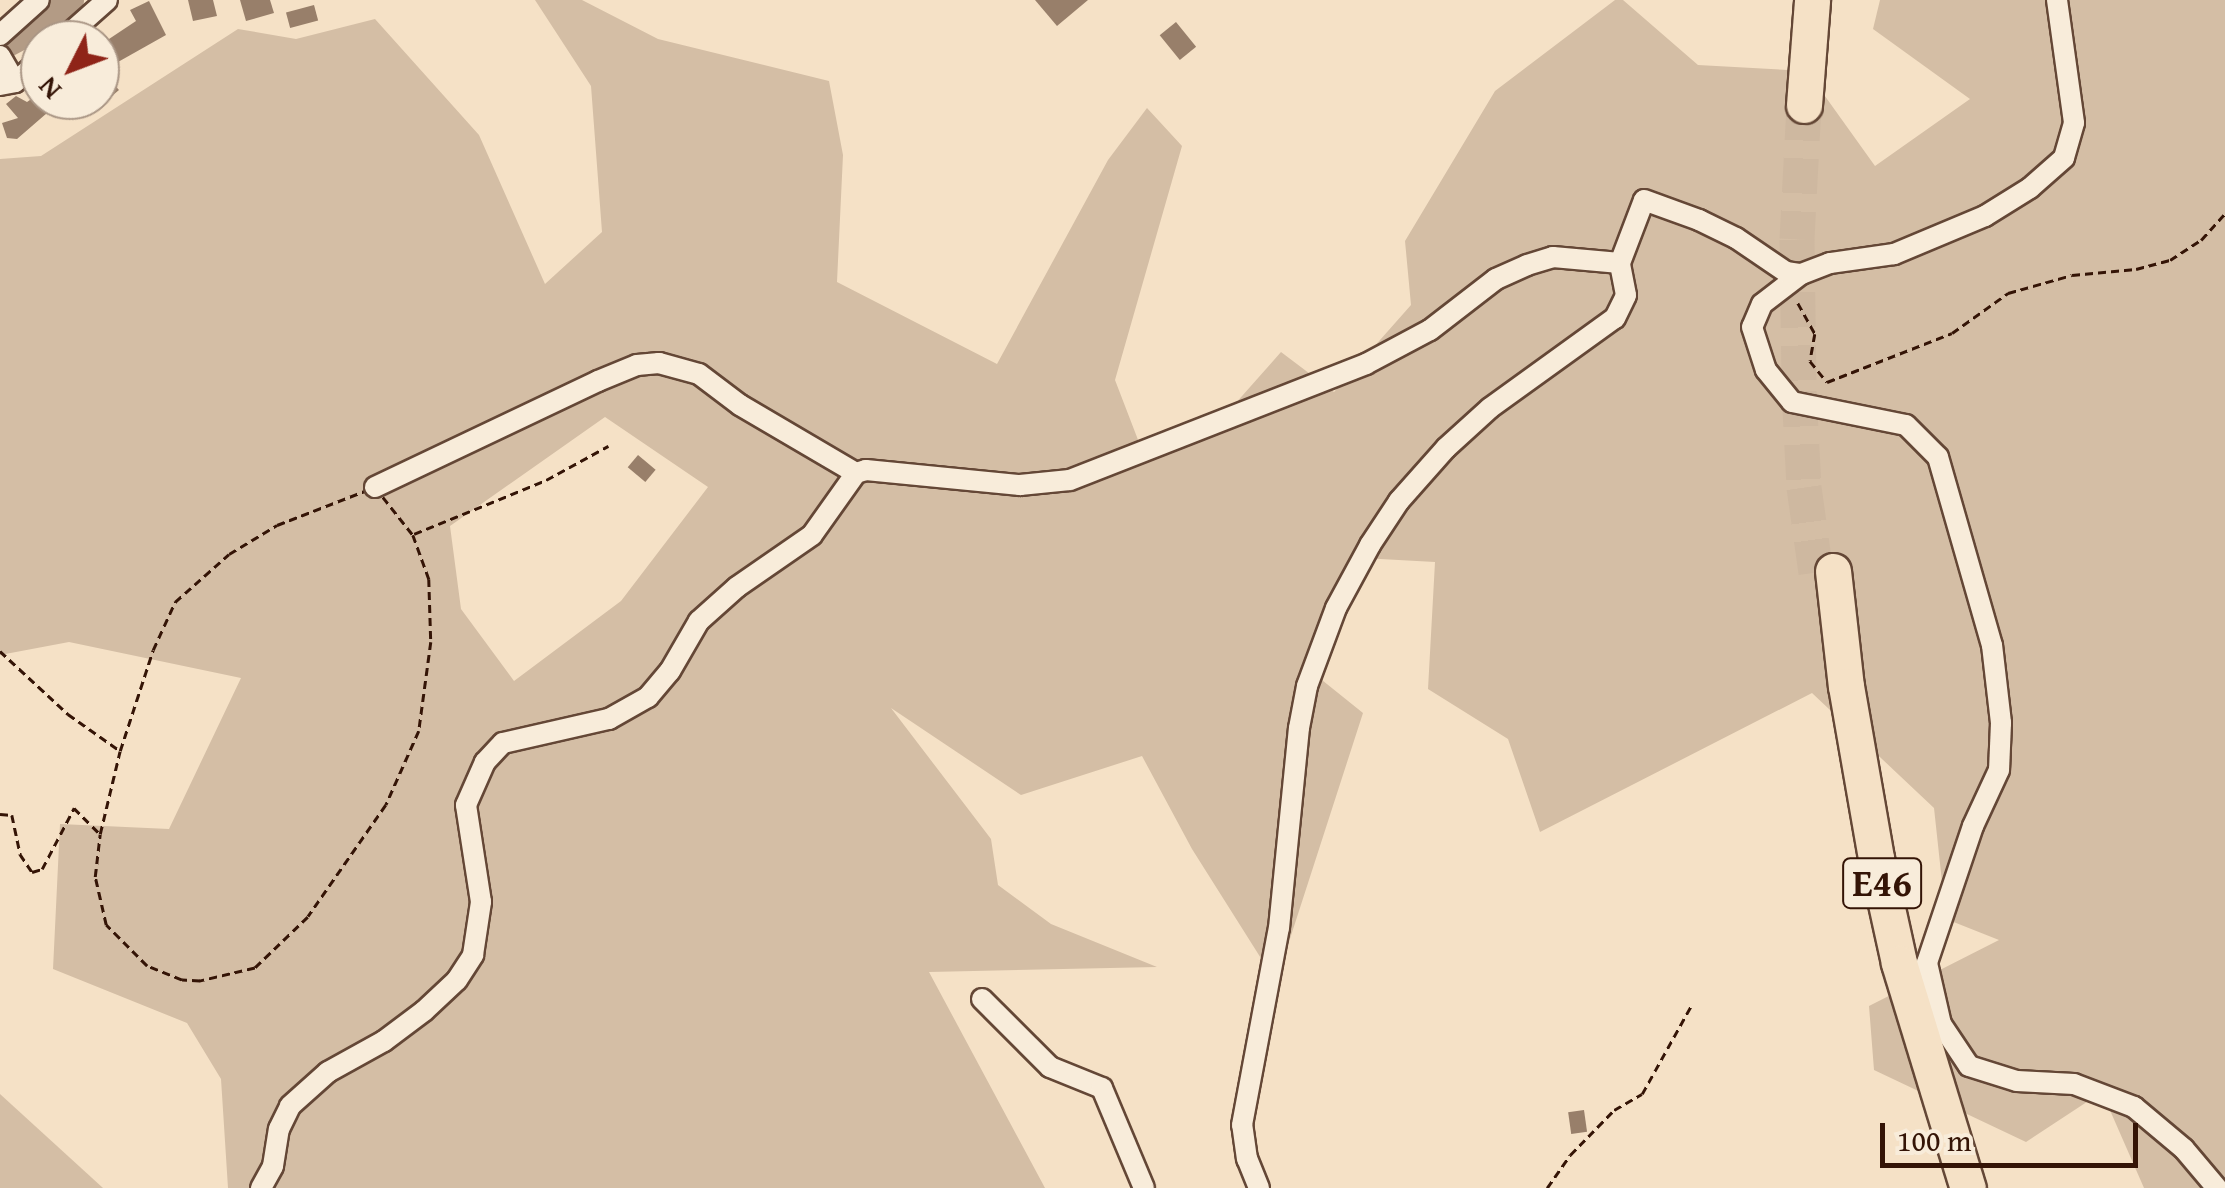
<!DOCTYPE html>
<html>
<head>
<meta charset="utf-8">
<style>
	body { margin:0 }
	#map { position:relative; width:2225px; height:1188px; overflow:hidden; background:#f5e1c6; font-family:"Gentium Book Plus",serif }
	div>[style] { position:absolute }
	.green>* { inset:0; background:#d4bea5 }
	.river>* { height:30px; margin:-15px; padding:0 15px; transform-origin:15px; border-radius:15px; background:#b39b85 }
	.building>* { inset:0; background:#987f6a; transform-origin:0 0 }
	.motorway-tunnel>* { height:35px; margin-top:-17.5px; transform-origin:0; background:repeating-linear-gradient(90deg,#ceb8a0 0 35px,transparent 0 53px) }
	.path>* { height:2.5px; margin-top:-1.25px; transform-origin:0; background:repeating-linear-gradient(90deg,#341406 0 8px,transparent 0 13px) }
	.roads { filter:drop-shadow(2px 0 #644736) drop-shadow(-2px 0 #644736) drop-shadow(0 2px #644736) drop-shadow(0 -2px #644736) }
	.minor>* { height:20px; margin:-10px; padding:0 10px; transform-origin:10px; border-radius:10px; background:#f8ecda }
	.motorway>* { height:35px; margin:-17.5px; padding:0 17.5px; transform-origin:17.5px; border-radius:17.5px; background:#f5e1c6 }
	span { translate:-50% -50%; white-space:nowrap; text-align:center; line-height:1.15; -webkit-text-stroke:9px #f8ecda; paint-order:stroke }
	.shield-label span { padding:2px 8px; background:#f8ecda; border:2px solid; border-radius:8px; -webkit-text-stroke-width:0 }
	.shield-label { font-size:38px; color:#341406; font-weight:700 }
	.north { position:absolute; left:20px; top:20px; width:100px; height:100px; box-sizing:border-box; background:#f8ecda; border:2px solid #aa9685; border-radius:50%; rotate:228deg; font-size:28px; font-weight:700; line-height:40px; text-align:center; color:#341406 }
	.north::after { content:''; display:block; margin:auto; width:35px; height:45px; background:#8f2418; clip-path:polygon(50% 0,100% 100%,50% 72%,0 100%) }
	.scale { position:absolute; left:1880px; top:1123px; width:258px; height:45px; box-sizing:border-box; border:5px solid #341406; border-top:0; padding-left:12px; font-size:30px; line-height:35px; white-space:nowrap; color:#341406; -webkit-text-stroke:8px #f8ecda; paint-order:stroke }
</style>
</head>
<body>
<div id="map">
	<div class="green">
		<i style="clip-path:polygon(evenodd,535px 0,582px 0,658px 39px,829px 81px,843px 155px,837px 282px,997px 364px,1108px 160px,1147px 108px,1182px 146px,1115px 380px,1140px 445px,1203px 440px,1281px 352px,1334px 392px,1411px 305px,1405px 241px,1495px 91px,1615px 0,1623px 0,1698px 65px,1807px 71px,1875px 166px,1970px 99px,1873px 29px,1880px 0,2225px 0,2225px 1188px,2144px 1188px,2102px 1092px,2026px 1142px,1874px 1070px,1869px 1006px,1999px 940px,1946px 919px,1934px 808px,1812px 693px,1540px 832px,1508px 739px,1428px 689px,1435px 562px,1362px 558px,1302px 664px,1363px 713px,1276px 982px,1192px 849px,1142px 756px,1021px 795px,891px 708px,991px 839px,998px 885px,1051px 924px,1157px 967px,929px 972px,1045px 1188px,228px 1188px,221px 1079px,187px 1023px,53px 969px,60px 824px,169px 829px,241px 678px,69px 642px,0 655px,0 159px,41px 156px,238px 29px,296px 39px,375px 19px,479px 135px,545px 284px,602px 232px,591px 86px,535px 0,605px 417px,708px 487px,621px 601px,514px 681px,461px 609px,450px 526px,605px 417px)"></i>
		<i style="clip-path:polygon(0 1094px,103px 1188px,0 1188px)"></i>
	</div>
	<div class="river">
		<i style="left:0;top:46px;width:51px;rotate:-28.1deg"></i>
		<i style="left:45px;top:22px;width:33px;rotate:-43deg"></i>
	</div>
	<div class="building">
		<i style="clip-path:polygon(188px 0,213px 0,217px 16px,193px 21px)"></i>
		<i style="clip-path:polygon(240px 0,270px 0,274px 13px,246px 21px)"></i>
		<i style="clip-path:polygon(1035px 0,1088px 0,1057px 26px)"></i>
		<i style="clip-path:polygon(149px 1px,166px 35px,102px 71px,119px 90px,100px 106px,100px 45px,136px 21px,130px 10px)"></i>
		<i style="left:314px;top:5px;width:16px;height:29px;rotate:75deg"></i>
		<i style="left:1176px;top:22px;width:32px;height:21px;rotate:51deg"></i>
		<i style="clip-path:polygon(40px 93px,40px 100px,62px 100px,17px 139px,7px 138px,2px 123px,18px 118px,6px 104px,16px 96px,27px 102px)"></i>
		<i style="left:638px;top:455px;width:23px;height:16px;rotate:40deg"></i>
		<i style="left:1584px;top:1110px;width:22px;height:16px;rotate:82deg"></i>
	</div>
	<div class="motorway-tunnel">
		<i style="left:1804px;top:105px;width:134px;rotate:93deg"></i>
		<i style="left:1797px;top:239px;width:152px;rotate:89.2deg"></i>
		<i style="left:1799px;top:391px;width:96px;rotate:87deg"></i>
		<i style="left:1804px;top:487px;width:86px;rotate:82deg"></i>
	</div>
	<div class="path">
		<i style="left:1798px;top:303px;width:35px;rotate:61deg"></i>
		<i style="left:1815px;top:334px;width:27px;rotate:100deg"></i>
		<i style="left:1810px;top:361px;width:27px;rotate:51deg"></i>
		<i style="left:1827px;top:382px;width:134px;rotate:-21.4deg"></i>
		<i style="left:1952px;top:333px;width:69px;rotate:-35.5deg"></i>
		<i style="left:2008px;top:293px;width:66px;rotate:-15.7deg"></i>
		<i style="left:2072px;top:275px;width:64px;rotate:-5.4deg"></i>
		<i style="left:2136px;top:269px;width:35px;rotate:-15deg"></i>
		<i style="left:2170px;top:260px;width:37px;rotate:-33deg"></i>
		<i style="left:2201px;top:240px;width:36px;rotate:-48deg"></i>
		<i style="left:375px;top:487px;width:61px;rotate:51.6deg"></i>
		<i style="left:413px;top:535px;width:47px;rotate:70deg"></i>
		<i style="left:429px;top:579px;width:63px;rotate:88.2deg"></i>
		<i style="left:431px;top:642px;width:90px;rotate:97.7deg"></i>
		<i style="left:419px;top:731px;width:81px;rotate:114deg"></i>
		<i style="left:386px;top:805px;width:136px;rotate:124.9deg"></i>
		<i style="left:308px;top:917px;width:74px;rotate:136.1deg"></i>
		<i style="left:255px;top:968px;width:57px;rotate:166.7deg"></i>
		<i style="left:200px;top:981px;width:18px;rotate:-177deg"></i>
		<i style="left:182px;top:980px;width:38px;rotate:-158deg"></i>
		<i style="left:147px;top:966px;width:58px;rotate:-135deg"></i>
		<i style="left:106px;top:925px;width:49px;rotate:-102.9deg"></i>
		<i style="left:95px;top:877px;width:43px;rotate:-83.4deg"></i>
		<i style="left:100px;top:834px;width:85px;rotate:-76.5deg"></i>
		<i style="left:120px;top:751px;width:106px;rotate:-71.9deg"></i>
		<i style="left:153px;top:650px;width:53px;rotate:-65.4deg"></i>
		<i style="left:175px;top:602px;width:72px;rotate:-41.6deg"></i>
		<i style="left:229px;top:554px;width:56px;rotate:-31.1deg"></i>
		<i style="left:277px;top:525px;width:105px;rotate:-21.2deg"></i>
		<i style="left:414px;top:534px;width:143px;rotate:-22.2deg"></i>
		<i style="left:546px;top:480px;width:71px;rotate:-28.7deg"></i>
		<i style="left:0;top:651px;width:93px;rotate:42.8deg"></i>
		<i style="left:68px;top:714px;width:62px;rotate:35.2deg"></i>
		<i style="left:0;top:814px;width:12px;rotate:5deg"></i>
		<i style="left:12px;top:815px;width:40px;rotate:78deg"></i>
		<i style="left:20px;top:854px;width:22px;rotate:56deg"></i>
		<i style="left:32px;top:872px;width:10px;rotate:-17deg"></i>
		<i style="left:42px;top:869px;width:69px;rotate:-62.3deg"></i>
		<i style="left:74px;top:808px;width:35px;rotate:45deg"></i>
		<i style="left:1547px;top:1188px;width:40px;rotate:-55.1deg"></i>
		<i style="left:1570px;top:1155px;width:63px;rotate:-45.6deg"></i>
		<i style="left:1614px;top:1110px;width:32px;rotate:-30deg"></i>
		<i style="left:1642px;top:1094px;width:103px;rotate:-60.9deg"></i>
	</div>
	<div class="roads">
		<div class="minor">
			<i style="left:2057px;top:0;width:124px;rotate:82.1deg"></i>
			<i style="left:2074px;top:123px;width:36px;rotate:106deg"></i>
			<i style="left:2064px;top:158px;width:45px;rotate:138.6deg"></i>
			<i style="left:2030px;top:188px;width:53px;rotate:148.1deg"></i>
			<i style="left:1985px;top:216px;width:99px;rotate:157.3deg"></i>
			<i style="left:1894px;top:254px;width:65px;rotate:172deg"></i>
			<i style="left:1830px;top:263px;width:31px;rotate:159deg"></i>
			<i style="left:1801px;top:274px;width:49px;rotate:142.4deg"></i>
			<i style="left:1762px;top:304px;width:25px;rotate:113deg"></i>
			<i style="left:1752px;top:327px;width:45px;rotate:72deg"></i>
			<i style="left:1766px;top:370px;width:41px;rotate:50.9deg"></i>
			<i style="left:1792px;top:402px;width:116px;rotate:11.4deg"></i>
			<i style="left:1906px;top:425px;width:45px;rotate:45deg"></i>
			<i style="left:1938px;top:457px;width:196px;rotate:74deg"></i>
			<i style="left:1992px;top:645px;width:79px;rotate:83.4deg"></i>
			<i style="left:2001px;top:723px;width:47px;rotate:92.4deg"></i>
			<i style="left:1999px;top:770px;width:62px;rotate:114.9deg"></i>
			<i style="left:1973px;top:826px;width:145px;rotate:108.6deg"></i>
			<i style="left:1927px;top:963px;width:63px;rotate:77.1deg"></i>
			<i style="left:1941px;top:1024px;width:50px;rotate:56.3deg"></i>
			<i style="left:1969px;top:1066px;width:50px;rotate:17.4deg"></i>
			<i style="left:2017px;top:1081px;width:57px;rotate:3deg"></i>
			<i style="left:2074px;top:1084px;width:64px;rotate:21deg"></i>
			<i style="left:2134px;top:1107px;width:65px;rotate:40deg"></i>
			<i style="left:2184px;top:1149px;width:51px;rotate:49.8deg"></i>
			<i style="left:0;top:35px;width:52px;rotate:-41.9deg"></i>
			<i style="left:62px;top:40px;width:60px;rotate:-41.6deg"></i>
			<i style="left:0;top:56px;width:30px;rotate:60deg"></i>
			<i style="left:0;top:85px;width:15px;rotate:-11deg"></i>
			<i style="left:15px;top:82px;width:33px;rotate:-41deg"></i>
			<i style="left:375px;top:487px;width:247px;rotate:-25.4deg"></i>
			<i style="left:598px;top:381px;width:42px;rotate:-22.3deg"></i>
			<i style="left:637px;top:365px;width:22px;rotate:-5deg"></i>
			<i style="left:659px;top:363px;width:41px;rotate:15.4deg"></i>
			<i style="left:699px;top:374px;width:51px;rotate:37.1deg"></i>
			<i style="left:740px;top:405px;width:134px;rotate:30.4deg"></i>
			<i style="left:982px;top:999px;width:96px;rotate:45deg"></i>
			<i style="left:1050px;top:1067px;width:56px;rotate:22deg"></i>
			<i style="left:1102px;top:1088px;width:108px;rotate:67.2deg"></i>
			<i style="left:261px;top:1188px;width:25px;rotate:-61deg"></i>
			<i style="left:273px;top:1166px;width:37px;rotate:-81deg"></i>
			<i style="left:279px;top:1129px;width:25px;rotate:-64deg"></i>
			<i style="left:290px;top:1106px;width:51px;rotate:-41.8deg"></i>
			<i style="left:328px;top:1072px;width:64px;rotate:-29deg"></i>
			<i style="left:384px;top:1041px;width:50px;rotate:-36.9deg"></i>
			<i style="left:424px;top:1011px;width:45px;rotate:-43.2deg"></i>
			<i style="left:457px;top:980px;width:30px;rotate:-57deg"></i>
			<i style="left:473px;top:955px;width:54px;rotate:-81.4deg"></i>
			<i style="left:481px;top:902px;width:98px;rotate:-98.8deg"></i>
			<i style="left:466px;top:805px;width:47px;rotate:-66.2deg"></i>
			<i style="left:485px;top:762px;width:26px;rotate:-47deg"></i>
			<i style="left:503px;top:743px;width:109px;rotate:-12.8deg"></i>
			<i style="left:609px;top:719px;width:45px;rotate:-29.4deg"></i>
			<i style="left:648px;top:697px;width:34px;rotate:-50deg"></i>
			<i style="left:670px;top:671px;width:58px;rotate:-59.9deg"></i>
			<i style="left:699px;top:621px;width:51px;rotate:-41.8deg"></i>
			<i style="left:737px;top:587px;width:91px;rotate:-34.7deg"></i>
			<i style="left:812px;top:535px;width:76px;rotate:-54.6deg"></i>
			<i style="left:856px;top:473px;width:10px;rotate:-17deg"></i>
			<i style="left:866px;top:470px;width:155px;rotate:5.6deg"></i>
			<i style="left:1020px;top:485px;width:50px;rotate:-5.7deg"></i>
			<i style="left:1070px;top:480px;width:318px;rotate:-21.4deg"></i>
			<i style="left:1366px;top:364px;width:72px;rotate:-28deg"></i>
			<i style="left:1430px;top:330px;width:83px;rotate:-37.7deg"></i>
			<i style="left:1496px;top:279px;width:34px;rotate:-24deg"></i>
			<i style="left:1527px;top:265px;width:27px;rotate:-17deg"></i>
			<i style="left:1553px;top:257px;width:67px;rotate:5.1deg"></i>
			<i style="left:1259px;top:1188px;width:31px;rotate:-112deg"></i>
			<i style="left:1247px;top:1159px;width:34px;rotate:-98deg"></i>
			<i style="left:1242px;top:1125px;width:200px;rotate:-79.4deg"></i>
			<i style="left:1279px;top:928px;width:201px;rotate:-84.3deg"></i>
			<i style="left:1299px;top:728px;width:43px;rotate:-79.2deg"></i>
			<i style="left:1307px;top:686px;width:83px;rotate:-69.6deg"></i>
			<i style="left:1336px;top:608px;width:72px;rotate:-61.6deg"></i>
			<i style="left:1370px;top:545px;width:53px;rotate:-56.6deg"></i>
			<i style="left:1399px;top:501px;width:71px;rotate:-48.4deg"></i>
			<i style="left:1446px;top:448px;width:59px;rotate:-42.3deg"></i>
			<i style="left:1490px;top:408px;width:154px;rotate:-35.8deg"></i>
			<i style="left:1615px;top:318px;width:25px;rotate:-64deg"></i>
			<i style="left:1626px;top:295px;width:33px;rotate:-101deg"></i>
			<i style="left:1620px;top:263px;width:67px;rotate:-69.1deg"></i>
			<i style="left:1644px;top:200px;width:59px;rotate:20deg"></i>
			<i style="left:1699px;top:220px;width:41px;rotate:25.9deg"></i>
			<i style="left:1736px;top:238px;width:60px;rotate:34.2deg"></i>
			<i style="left:1786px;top:272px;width:15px;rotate:8deg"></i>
		</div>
		<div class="motorway">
			<i style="left:1804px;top:105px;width:105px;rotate:-85.6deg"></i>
			<i style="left:1833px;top:571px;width:116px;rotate:83.6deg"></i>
			<i style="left:1846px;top:686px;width:175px;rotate:80.1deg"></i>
			<i style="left:1876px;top:858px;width:107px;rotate:77.6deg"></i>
			<i style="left:1899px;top:963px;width:235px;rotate:73deg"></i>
		</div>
	</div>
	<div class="shield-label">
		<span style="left:1882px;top:883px">E46</span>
	</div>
	<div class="north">N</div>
	<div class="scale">100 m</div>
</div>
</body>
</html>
